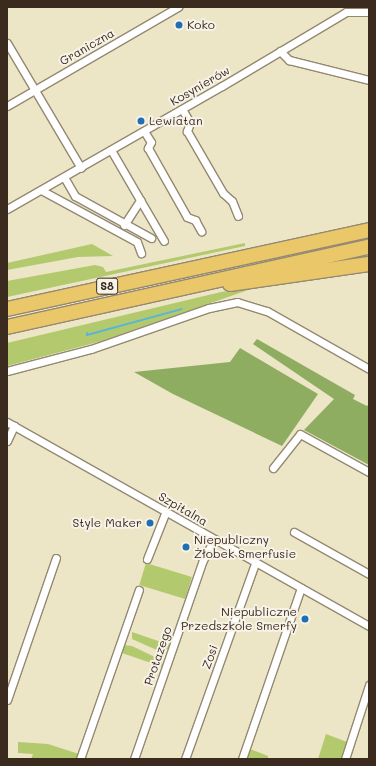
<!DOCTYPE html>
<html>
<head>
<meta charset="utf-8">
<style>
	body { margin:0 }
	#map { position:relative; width:376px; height:766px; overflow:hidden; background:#ece5c6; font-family:Mali,sans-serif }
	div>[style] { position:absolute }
	.green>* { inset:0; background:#b3c96e; transform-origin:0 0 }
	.forest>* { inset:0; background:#8ead61 }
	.stream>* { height:2px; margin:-1px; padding:0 1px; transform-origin:1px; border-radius:1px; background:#59b5d7 }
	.roads { filter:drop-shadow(1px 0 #948872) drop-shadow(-1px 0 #948872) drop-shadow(0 1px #948872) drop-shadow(0 -1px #948872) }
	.street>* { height:7px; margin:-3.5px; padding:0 3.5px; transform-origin:3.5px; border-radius:3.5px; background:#fff }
	.highway>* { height:14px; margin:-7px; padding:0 7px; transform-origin:7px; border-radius:7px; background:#eac769 }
	.dots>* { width:11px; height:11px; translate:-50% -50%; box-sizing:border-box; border:2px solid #f7f3e8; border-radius:50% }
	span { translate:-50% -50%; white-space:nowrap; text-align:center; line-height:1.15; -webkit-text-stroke:4px #f7f3e8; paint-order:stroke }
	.shield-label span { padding:1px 3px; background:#f7f3e8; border:1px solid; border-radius:3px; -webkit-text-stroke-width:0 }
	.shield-label { font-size:11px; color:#3b2a1e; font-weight:700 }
	.poi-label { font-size:12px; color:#3b2a1e }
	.left { translate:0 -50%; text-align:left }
	.right { translate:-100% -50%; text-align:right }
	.street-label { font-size:12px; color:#3b2a1e }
	.frame { position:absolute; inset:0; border:8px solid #3b2a1e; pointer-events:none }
</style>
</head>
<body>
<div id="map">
	<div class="green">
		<i style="clip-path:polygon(245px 243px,245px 246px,7px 297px,7px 281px,95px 265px,103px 267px,106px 272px)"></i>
		<i style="clip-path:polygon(92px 244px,113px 256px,78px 257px,7px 270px,7px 263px)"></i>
		<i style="clip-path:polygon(257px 287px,102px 341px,7px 366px,7px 343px,221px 292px)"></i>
		<i style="left:146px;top:563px;width:48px;height:23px;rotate:17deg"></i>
		<i style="clip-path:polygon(132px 632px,170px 645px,168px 649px,159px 651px,132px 639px)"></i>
		<i style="clip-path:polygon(124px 645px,132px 646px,161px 660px,163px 667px,119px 652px)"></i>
		<i style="clip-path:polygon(326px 734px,347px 742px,341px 759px,318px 759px)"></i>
		<i style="clip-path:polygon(18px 742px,48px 744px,79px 754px,78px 759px,31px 759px,33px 754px,18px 753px)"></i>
		<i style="clip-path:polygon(250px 749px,268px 756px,268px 759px,247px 759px)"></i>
	</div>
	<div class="forest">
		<i style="clip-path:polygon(257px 339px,355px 395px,353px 399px,367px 406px,369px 404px,369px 465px,304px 430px,334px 399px,253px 344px)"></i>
		<i style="clip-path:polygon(240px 348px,318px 394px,282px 446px,173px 394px,134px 372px,230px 362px)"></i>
	</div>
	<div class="stream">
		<i style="left:87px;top:333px;width:2px;rotate:90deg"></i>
		<i style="left:87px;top:335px;width:98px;rotate:-15.3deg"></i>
	</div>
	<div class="roads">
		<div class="street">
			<i style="left:7px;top:43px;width:145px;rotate:59.4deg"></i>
			<i style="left:280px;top:51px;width:13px;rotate:45deg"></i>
			<i style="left:289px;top:60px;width:82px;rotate:14deg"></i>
			<i style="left:7px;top:106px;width:198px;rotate:-30.1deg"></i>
			<i style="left:182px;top:109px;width:16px;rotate:60deg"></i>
			<i style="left:190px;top:123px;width:9px;rotate:111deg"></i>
			<i style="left:187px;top:131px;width:72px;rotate:59.9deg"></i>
			<i style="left:223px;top:193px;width:12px;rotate:42deg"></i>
			<i style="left:232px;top:201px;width:16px;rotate:68deg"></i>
			<i style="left:144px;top:131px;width:13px;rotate:58deg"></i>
			<i style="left:151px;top:142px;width:7px;rotate:117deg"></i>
			<i style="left:148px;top:148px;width:79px;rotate:60.5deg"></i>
			<i style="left:187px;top:217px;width:9px;rotate:21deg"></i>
			<i style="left:195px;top:220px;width:13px;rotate:61deg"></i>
			<i style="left:111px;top:150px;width:105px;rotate:59.8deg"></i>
			<i style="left:64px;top:177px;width:22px;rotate:60deg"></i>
			<i style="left:75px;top:196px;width:87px;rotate:28.9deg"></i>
			<i style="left:41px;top:190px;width:109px;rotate:28.4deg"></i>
			<i style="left:137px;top:242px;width:12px;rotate:70deg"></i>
			<i style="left:7px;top:209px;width:248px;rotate:-29.8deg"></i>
			<i style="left:222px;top:86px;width:144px;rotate:-30.8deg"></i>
			<i style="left:346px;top:12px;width:23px"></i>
			<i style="left:124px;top:225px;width:30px;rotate:-57deg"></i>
			<i style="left:7px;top:371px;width:87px;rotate:-14.7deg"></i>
			<i style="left:91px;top:349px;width:125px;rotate:-19.2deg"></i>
			<i style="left:209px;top:308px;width:29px;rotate:-12deg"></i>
			<i style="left:237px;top:302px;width:31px;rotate:17deg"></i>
			<i style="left:267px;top:311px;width:117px;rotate:29.6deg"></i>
			<i style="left:7px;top:422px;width:416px;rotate:29.4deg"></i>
			<i style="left:7px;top:441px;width:17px;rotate:-65deg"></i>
			<i style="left:273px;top:468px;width:43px;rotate:-51.5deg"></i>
			<i style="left:300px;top:434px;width:79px;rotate:28.8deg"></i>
			<i style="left:294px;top:532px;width:86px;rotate:29.2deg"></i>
			<i style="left:147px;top:559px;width:52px;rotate:-68.4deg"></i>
			<i style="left:7px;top:700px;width:150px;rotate:-71deg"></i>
			<i style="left:80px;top:759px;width:179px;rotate:-70.8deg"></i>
			<i style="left:134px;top:759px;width:211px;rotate:-70.9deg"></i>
			<i style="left:203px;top:560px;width:24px;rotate:-62deg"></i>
			<i style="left:185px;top:759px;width:208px;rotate:-70.3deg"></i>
			<i style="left:242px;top:759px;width:181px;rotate:-71deg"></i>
			<i style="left:345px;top:759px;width:78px;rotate:-72deg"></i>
		</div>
		<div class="highway">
			<i style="left:230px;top:284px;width:140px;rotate:-8.2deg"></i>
			<i style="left:7px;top:309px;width:371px;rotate:-12.3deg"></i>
			<i style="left:7px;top:327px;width:371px;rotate:-12.5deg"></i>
		</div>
	</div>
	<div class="dots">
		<i style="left:179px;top:25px;background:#1f6fb2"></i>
		<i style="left:141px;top:121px;background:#1f6fb2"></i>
		<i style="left:150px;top:523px;background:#1f6fb2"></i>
		<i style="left:186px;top:547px;background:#1f6fb2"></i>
		<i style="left:305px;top:619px;background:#1f6fb2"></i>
	</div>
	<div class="shield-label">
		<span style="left:107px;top:286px">S8</span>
	</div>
	<div class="poi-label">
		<span class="left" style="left:187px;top:25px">Koko</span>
		<span class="left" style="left:149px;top:121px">Lewiatan</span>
		<span class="right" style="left:142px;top:523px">Style Maker</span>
		<span class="left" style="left:194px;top:547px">Niepubliczny<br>Żłobek Smerfusie</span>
		<span class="right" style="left:297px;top:619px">Niepubliczne<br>Przedszkole Smerfy</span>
	</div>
	<div class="street-label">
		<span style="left:87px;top:47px;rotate:-30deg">Graniczna</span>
		<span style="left:200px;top:86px;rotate:-30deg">Kosynierów</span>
		<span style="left:183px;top:509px;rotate:30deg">Szpitalna</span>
		<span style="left:158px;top:656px;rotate:-71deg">Protazego</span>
		<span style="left:210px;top:657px;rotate:-70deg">Zosi</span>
	</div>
	<div class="frame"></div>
</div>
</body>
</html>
